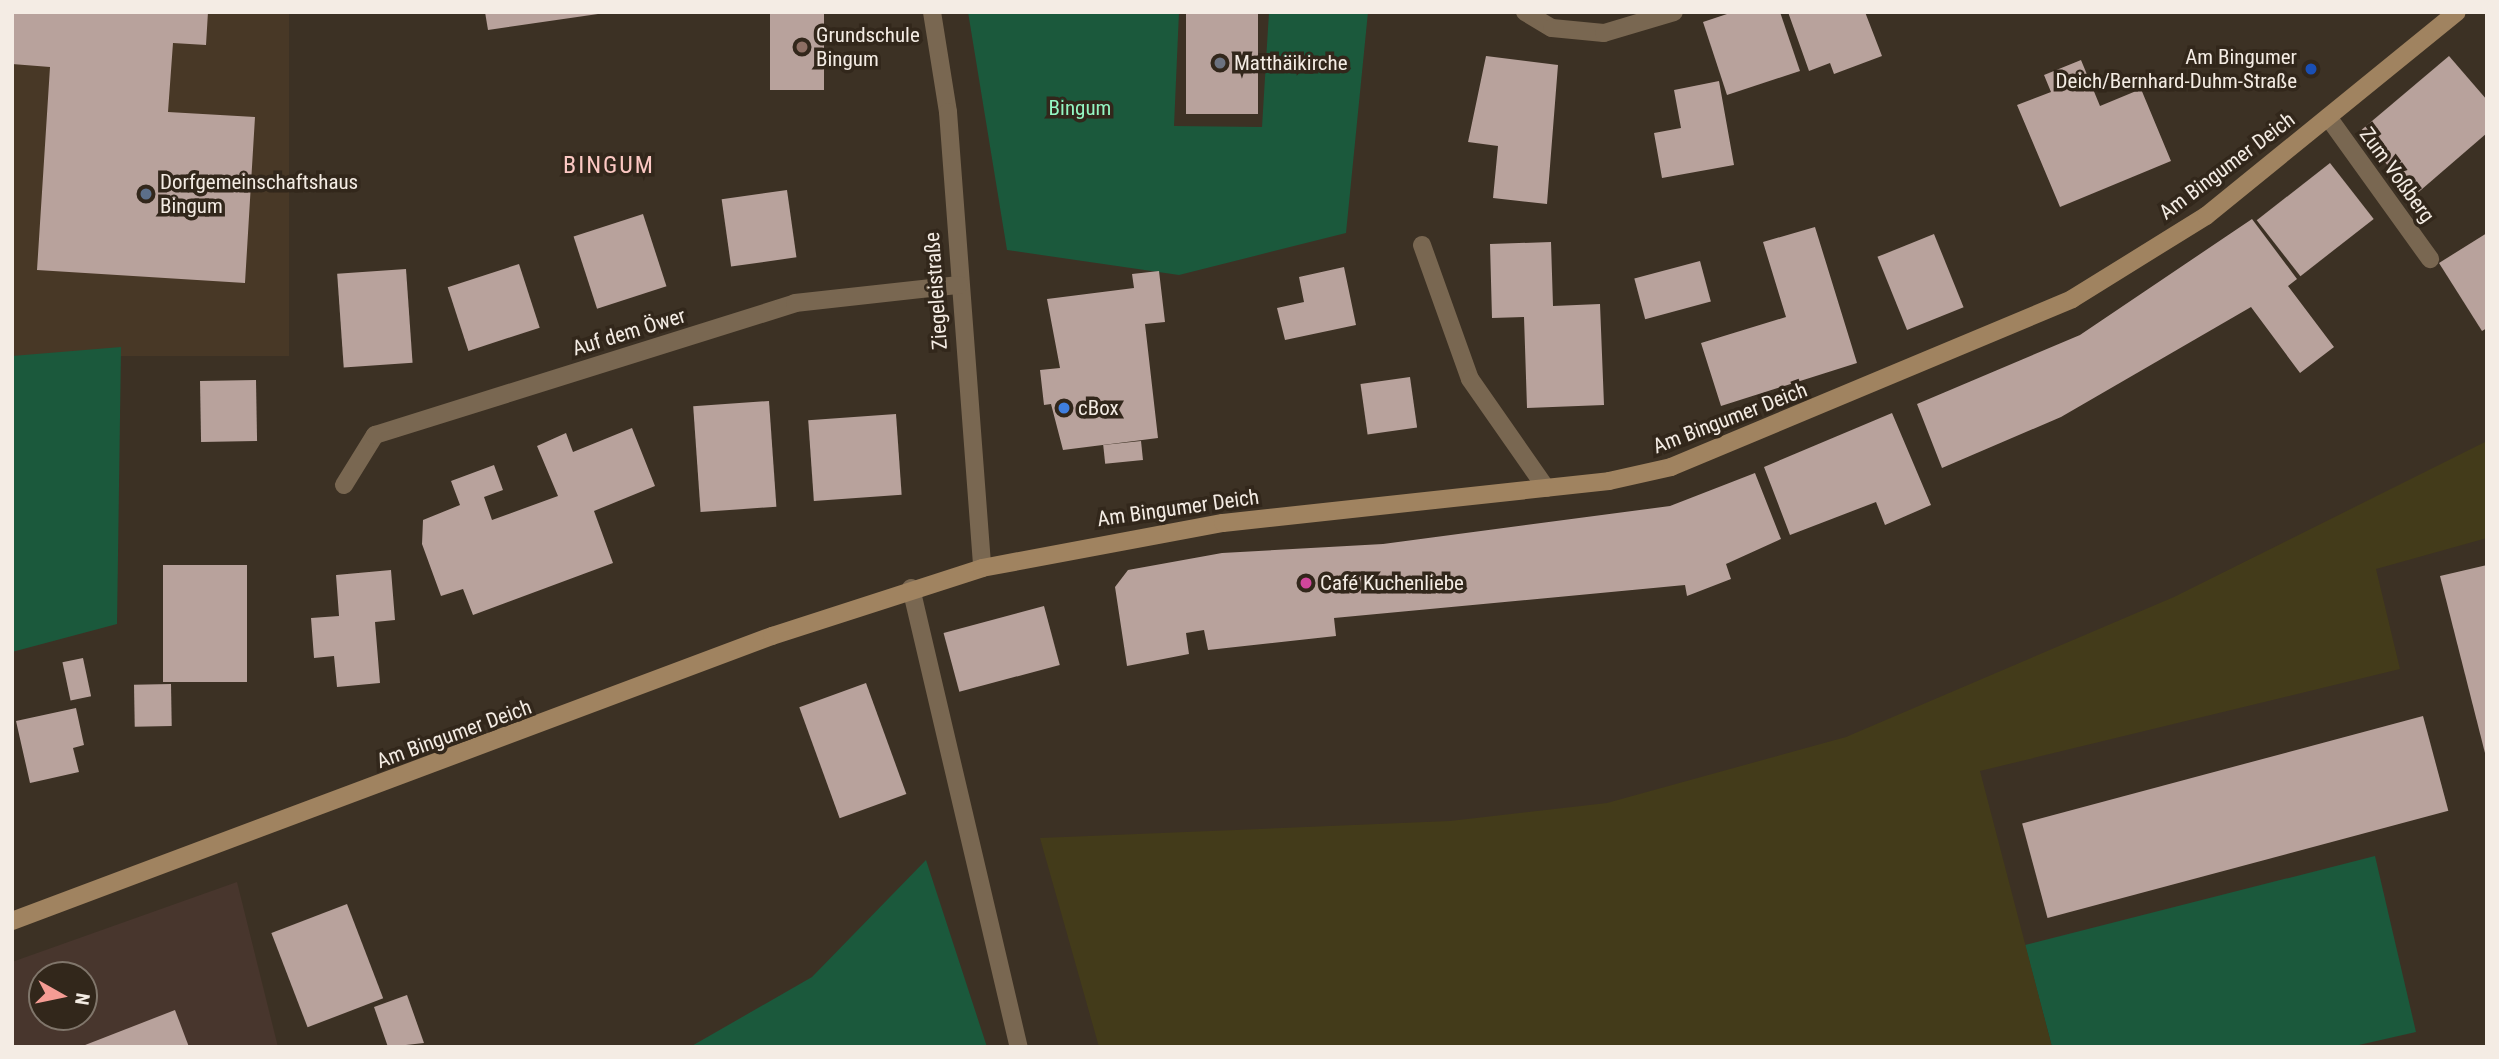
<!DOCTYPE html>
<html>
<head>
<meta charset="utf-8">
<style>
	body { margin:0 }
	#map { position:relative; width:2499px; height:1059px; overflow:hidden; background:#3c3124; font-family:"Roboto Condensed",sans-serif }
	div>[style] { position:absolute }
	.commercial>* { inset:0; background:#48362d }
	.built>* { inset:0; background:#483826; transform-origin:0 0 }
	.green>* { inset:0; background:#1b593c }
	.sand>* { inset:0; background:#433b1a }
	.building>* { inset:0; background:#b8a29c; transform-origin:0 0 }
	.lane>* { height:18px; margin:-9px; padding:0 9px; transform-origin:9px; border-radius:9px; background:#796751 }
	.street>* { height:18px; margin:-9px; padding:0 9px; transform-origin:9px; border-radius:9px; background:#796751 }
	.secondary>* { height:18px; margin:-9px; padding:0 9px; transform-origin:9px; border-radius:9px; background:#a08360 }
	.dots>* { width:19px; height:19px; translate:-50% -50%; box-sizing:border-box; border:4px solid #32271b; border-radius:50% }
	span { translate:-50% -50%; white-space:nowrap; text-align:center; line-height:1.15; -webkit-text-stroke:7px #32271b; paint-order:stroke }
	.poi-label { font-size:21px; color:#f4ece4 }
	.left { translate:0 -50%; text-align:left }
	.right { translate:-100% -50%; text-align:right }
	.park-label { font-size:21px; color:#94f7c3 }
	.street-label { font-size:21px; color:#f4ece4 }
	.quarter-label { font-size:24px; color:#fcc8c3; letter-spacing:2px }
	.frame { position:absolute; inset:0; border:14px solid #f4ece4; pointer-events:none }
	.north { position:absolute; left:28px; top:961px; width:70px; height:70px; box-sizing:border-box; background:#32271b; border:2px solid #80766b; border-radius:50%; rotate:99deg; font-size:19px; font-weight:700; line-height:28px; text-align:center; color:#f4ece4 }
	.north::after { content:''; display:block; margin:auto; width:24px; height:32px; background:#f59c94; clip-path:polygon(50% 0,100% 100%,50% 72%,0 100%) }
</style>
</head>
<body>
<div id="map">
	<div class="commercial">
		<i style="clip-path:polygon(evenodd,237px 882px,278px 1047px,12px 1047px,12px 962px,237px 882px,42px 975px,84px 975px,84px 1017px,42px 1017px,42px 975px)"></i>
	</div>
	<div class="built">
		<i style="left:12px;top:12px;width:277px;height:344px"></i>
	</div>
	<div class="green">
		<i style="clip-path:polygon(968px 12px,1179px 12px,1174px 126px,1262px 127px,1269px 12px,1368px 12px,1346px 233px,1179px 275px,1007px 250px)"></i>
		<i style="clip-path:polygon(121px 347px,117px 624px,12px 652px,12px 356px)"></i>
		<i style="clip-path:polygon(2375px 856px,2416px 1032px,2350px 1047px,2052px 1047px,2025px 945px)"></i>
		<i style="clip-path:polygon(926px 860px,987px 1047px,690px 1047px,812px 977px)"></i>
	</div>
	<div class="sand">
		<i style="clip-path:polygon(2487px 441px,2487px 538px,2376px 569px,2400px 669px,1980px 771px,2052px 1047px,1099px 1047px,1040px 838px,1450px 821px,1607px 803px,1846px 737px,2174px 597px)"></i>
	</div>
	<div class="building">
		<i style="clip-path:polygon(12px 12px,208px 12px,206px 45px,173px 43px,168px 112px,255px 117px,245px 283px,37px 270px,50px 67px,12px 64px)"></i>
		<i style="clip-path:polygon(485px 12px,598px 12px,598px 14px,488px 30px)"></i>
		<i style="left:770px;top:12px;width:54px;height:78px"></i>
		<i style="left:1186px;top:12px;width:72px;height:102px"></i>
		<i style="clip-path:polygon(1733px 12px,1780px 12px,1800px 71px,1727px 95px,1703px 22px)"></i>
		<i style="clip-path:polygon(1788px 12px,1865px 12px,1882px 56px,1834px 74px,1830px 63px,1809px 71px)"></i>
		<i style="clip-path:polygon(1486px 56px,1558px 65px,1547px 204px,1493px 198px,1498px 146px,1468px 142px)"></i>
		<i style="clip-path:polygon(2449px 56px,2487px 100px,2487px 133px,2414px 196px,2359px 132px)"></i>
		<i style="clip-path:polygon(2081px 60px,2100px 106px,2141px 89px,2171px 161px,2060px 207px,2017px 105px,2051px 92px,2044px 75px)"></i>
		<i style="clip-path:polygon(1719px 81px,1734px 165px,1662px 178px,1654px 133px,1681px 128px,1674px 90px)"></i>
		<i style="left:2330px;top:163px;width:71px;height:93px;rotate:52deg"></i>
		<i style="left:787px;top:190px;width:68px;height:66px;rotate:82deg"></i>
		<i style="left:643px;top:214px;width:76px;height:73px;rotate:72deg"></i>
		<i style="clip-path:polygon(2252px 219px,2297px 279px,2288px 286px,2334px 347px,2300px 373px,2251px 307px,2061px 417px,1942px 468px,1917px 404px,2080px 335px)"></i>
		<i style="clip-path:polygon(1815px 227px,1857px 363px,1721px 406px,1701px 343px,1786px 317px,1763px 242px)"></i>
		<i style="clip-path:polygon(2487px 233px,2487px 328px,2482px 331px,2439px 263px)"></i>
		<i style="left:1934px;top:234px;width:79px;height:61px;rotate:68deg"></i>
		<i style="clip-path:polygon(1551px 242px,1553px 306px,1600px 304px,1604px 405px,1527px 408px,1524px 317px,1492px 318px,1490px 244px)"></i>
		<i style="left:1700px;top:261px;width:42px;height:68px;rotate:75deg"></i>
		<i style="left:519px;top:264px;width:67px;height:75px;rotate:72deg"></i>
		<i style="clip-path:polygon(1344px 267px,1356px 325px,1285px 340px,1277px 308px,1304px 302px,1299px 277px)"></i>
		<i style="left:406px;top:269px;width:94px;height:69px;rotate:86deg"></i>
		<i style="clip-path:polygon(1159px 271px,1165px 322px,1145px 324px,1158px 438px,1063px 450px,1051px 404px,1044px 405px,1040px 370px,1060px 368px,1047px 299px,1134px 288px,1132px 274px)"></i>
		<i style="left:1410px;top:377px;width:51px;height:50px;rotate:82deg"></i>
		<i style="left:256px;top:380px;width:61px;height:56px;rotate:89deg"></i>
		<i style="left:769px;top:401px;width:106px;height:76px;rotate:86deg"></i>
		<i style="clip-path:polygon(1892px 413px,1931px 505px,1885px 525px,1876px 502px,1790px 535px,1764px 467px)"></i>
		<i style="left:896px;top:414px;width:81px;height:88px;rotate:86deg"></i>
		<i style="clip-path:polygon(632px 428px,655px 486px,594px 511px,613px 563px,473px 615px,463px 589px,441px 596px,422px 544px,423px 520px,460px 505px,451px 481px,494px 465px,503px 490px,484px 497px,492px 520px,558px 496px,537px 446px,566px 433px,573px 452px)"></i>
		<i style="left:1141px;top:441px;width:19px;height:38px;rotate:84deg"></i>
		<i style="clip-path:polygon(1755px 473px,1781px 539px,1726px 564px,1731px 579px,1687px 596px,1685px 585px,1334px 618px,1336px 636px,1208px 650px,1204px 630px,1186px 633px,1189px 654px,1127px 666px,1115px 587px,1128px 570px,1222px 553px,1383px 544px,1670px 506px)"></i>
		<i style="left:163px;top:565px;width:84px;height:117px"></i>
		<i style="clip-path:polygon(2487px 565px,2487px 757px,2486px 757px,2440px 576px)"></i>
		<i style="clip-path:polygon(391px 570px,395px 620px,375px 622px,380px 683px,337px 687px,334px 656px,314px 658px,311px 618px,339px 616px,336px 575px)"></i>
		<i style="left:1044px;top:606px;width:61px;height:104px;rotate:75deg"></i>
		<i style="left:83px;top:658px;width:39px;height:21px;rotate:78deg"></i>
		<i style="left:866px;top:683px;width:118px;height:71px;rotate:70deg"></i>
		<i style="left:171px;top:684px;width:42px;height:37px;rotate:89deg"></i>
		<i style="clip-path:polygon(76px 708px,84px 745px,73px 748px,79px 772px,30px 783px,16px 721px)"></i>
		<i style="left:2423px;top:716px;width:98px;height:415px;rotate:75deg"></i>
		<i style="left:347px;top:904px;width:101px;height:81px;rotate:69deg"></i>
		<i style="clip-path:polygon(407px 995px,424px 1043px,388px 1047px,374px 1007px)"></i>
		<i style="clip-path:polygon(175px 1010px,189px 1047px,80px 1047px)"></i>
	</div>
	<div class="lane">
		<i style="left:1422px;top:245px;width:142px;rotate:70.3deg"></i>
		<i style="left:1470px;top:379px;width:133px;rotate:55.1deg"></i>
		<i style="left:911px;top:588px;width:472px;rotate:76.8deg"></i>
	</div>
	<div class="street">
		<i style="left:932px;top:12px;width:101px;rotate:80.9deg"></i>
		<i style="left:948px;top:112px;width:457px;rotate:85.7deg"></i>
		<i style="left:1525px;top:12px;width:31px;rotate:31deg"></i>
		<i style="left:1552px;top:28px;width:52px;rotate:5.5deg"></i>
		<i style="left:1604px;top:33px;width:73px;rotate:-16.7deg"></i>
		<i style="left:2328px;top:117px;width:175px;rotate:54.3deg"></i>
		<i style="left:344px;top:485px;width:59px;rotate:-58.2deg"></i>
		<i style="left:375px;top:435px;width:440px;rotate:-17.4deg"></i>
		<i style="left:795px;top:303px;width:165px;rotate:-6.3deg"></i>
	</div>
	<div class="secondary">
		<i style="left:12px;top:921px;width:812px;rotate:-20.56deg"></i>
		<i style="left:772px;top:636px;width:221px;rotate:-17.9deg"></i>
		<i style="left:982px;top:568px;width:245px;rotate:-10.6deg"></i>
		<i style="left:1223px;top:523px;width:388px;rotate:-6.2deg"></i>
		<i style="left:1609px;top:481px;width:64px;rotate:-12.7deg"></i>
		<i style="left:1671px;top:467px;width:435px;rotate:-22.7deg"></i>
		<i style="left:2072px;top:299px;width:158px;rotate:-31.8deg"></i>
		<i style="left:2206px;top:216px;width:323px;rotate:-39.1deg"></i>
	</div>
	<div class="dots">
		<i style="left:802px;top:47px;background:#8d6e63"></i>
		<i style="left:1220px;top:63px;background:#6b7280"></i>
		<i style="left:2311px;top:69px;background:#1a4fb4"></i>
		<i style="left:146px;top:194px;background:#5c6f8a"></i>
		<i style="left:1064px;top:408px;background:#3f7fe0"></i>
		<i style="left:1306px;top:583px;background:#d1479c"></i>
	</div>
	<div class="poi-label">
		<span class="left" style="left:816px;top:47px">Grundschule<br>Bingum</span>
		<span class="right" style="left:2297px;top:69px">Am Bingumer<br>Deich/Bernhard-Duhm-Straße</span>
		<span class="left" style="left:1234px;top:63px">Matthäikirche</span>
		<span class="left" style="left:160px;top:194px">Dorfgemeinschaftshaus<br>Bingum</span>
		<span class="left" style="left:1078px;top:408px">cBox</span>
		<span class="left" style="left:1320px;top:583px">Café Kuchenliebe</span>
	</div>
	<div class="park-label">
		<span style="left:1080px;top:108px">Bingum</span>
	</div>
	<div class="street-label">
		<span style="left:2227px;top:166px;rotate:-37deg">Am Bingumer Deich</span>
		<span style="left:2397px;top:175px;rotate:54deg">Zum Voßberg</span>
		<span style="left:936px;top:291px;rotate:-94deg">Ziegeleistraße</span>
		<span style="left:629px;top:332px;rotate:-17deg">Auf dem Öwer</span>
		<span style="left:1730px;top:418px;rotate:-21deg">Am Bingumer Deich</span>
		<span style="left:1178px;top:508px;rotate:-8deg">Am Bingumer Deich</span>
		<span style="left:454px;top:734px;rotate:-20deg">Am Bingumer Deich</span>
	</div>
	<div class="quarter-label">
		<span style="left:609px;top:166px">BINGUM</span>
	</div>
	<div class="frame"></div>
	<div class="north">N</div>
</div>
</body>
</html>
